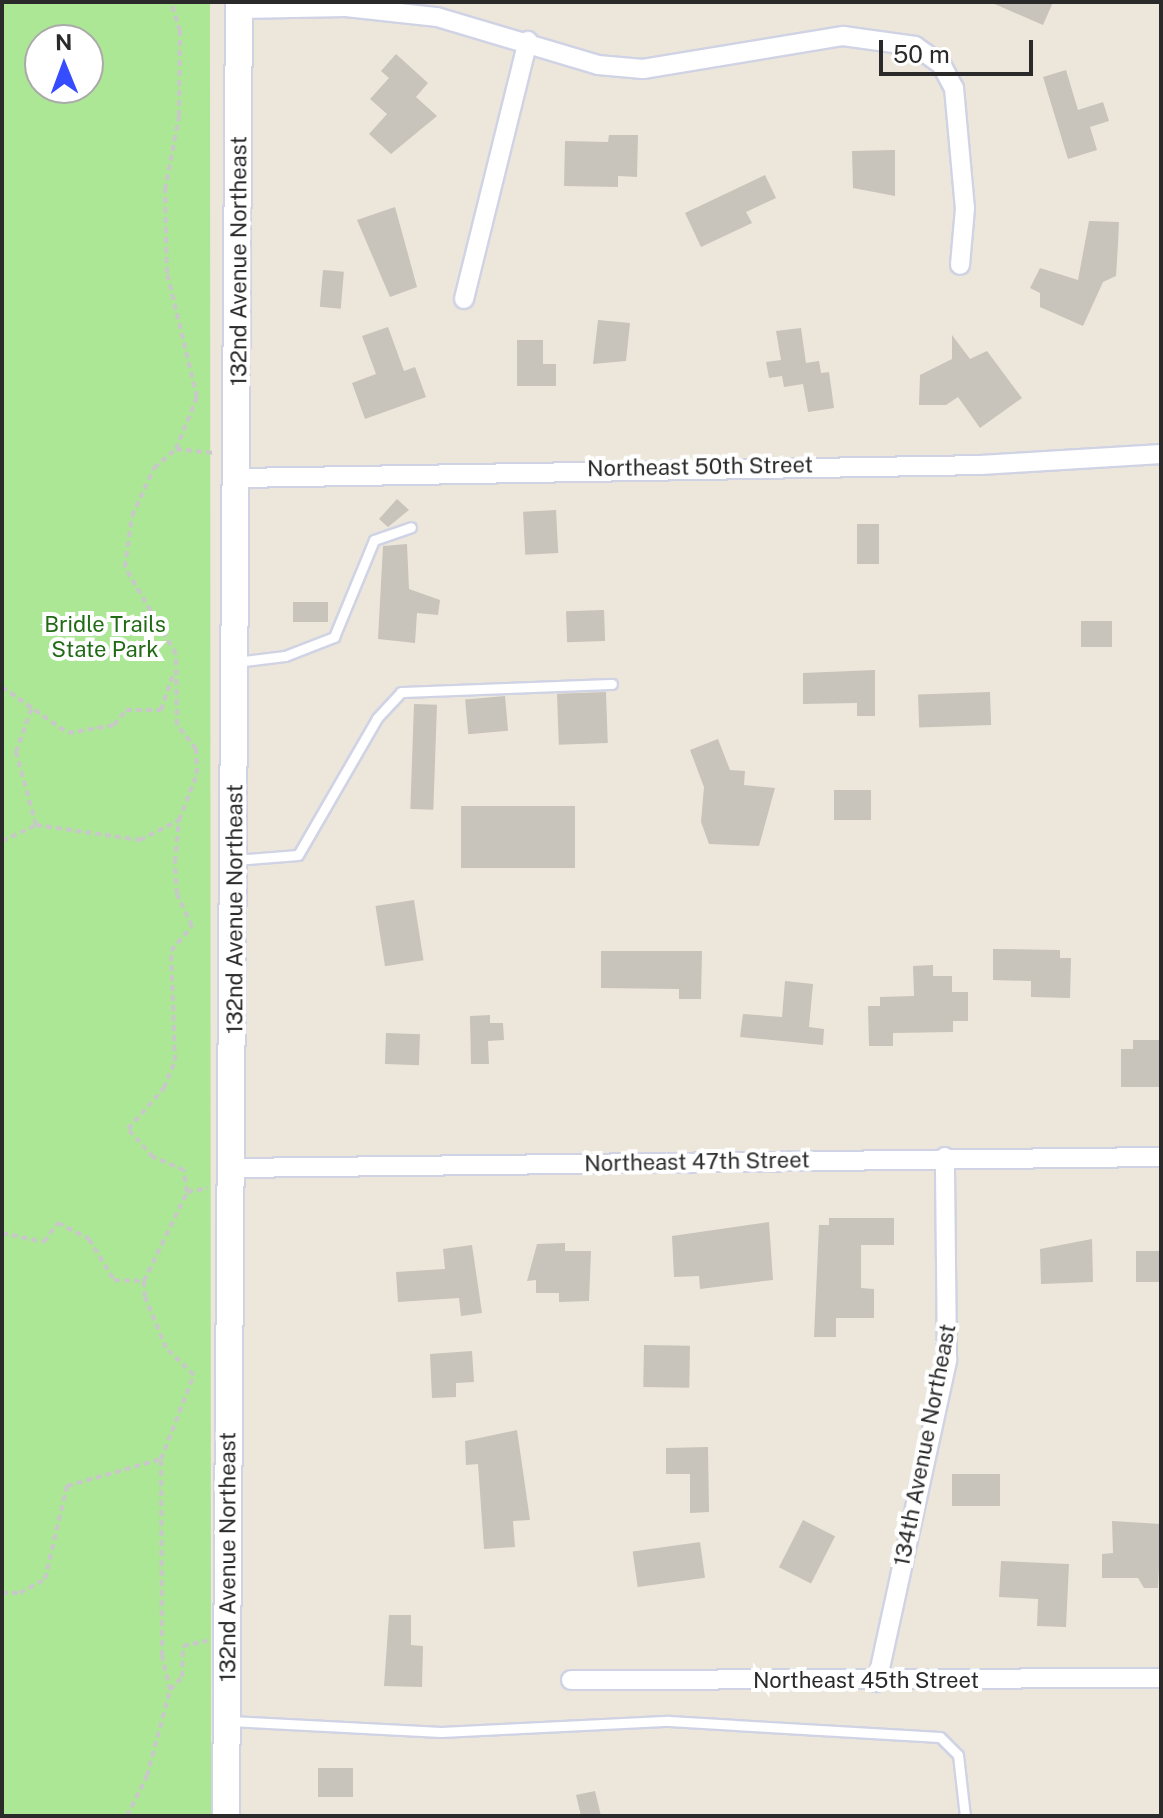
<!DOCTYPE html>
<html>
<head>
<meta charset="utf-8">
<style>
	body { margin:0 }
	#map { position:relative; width:1163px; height:1818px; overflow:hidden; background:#ede7db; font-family:"Public Sans",sans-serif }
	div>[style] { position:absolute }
	.green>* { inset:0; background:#abe794 }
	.building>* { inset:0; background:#c8c3bb; transform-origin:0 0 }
	.path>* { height:4px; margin-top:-2px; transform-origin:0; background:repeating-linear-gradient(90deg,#c8c8c8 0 6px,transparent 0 10px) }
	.roads { filter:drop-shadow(2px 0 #d0d3e4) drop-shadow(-2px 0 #d0d3e4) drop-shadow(0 2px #d0d3e4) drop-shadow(0 -2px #d0d3e4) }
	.lane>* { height:9px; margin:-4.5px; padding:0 4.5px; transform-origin:4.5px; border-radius:4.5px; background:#fff }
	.street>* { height:18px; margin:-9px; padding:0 9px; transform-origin:9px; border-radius:9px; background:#fff }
	.secondary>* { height:26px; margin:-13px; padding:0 13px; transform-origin:13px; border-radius:13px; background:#fff }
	span { translate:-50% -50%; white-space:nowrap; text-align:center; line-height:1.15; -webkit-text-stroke:8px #fff; paint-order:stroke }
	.street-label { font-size:22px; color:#2a2a2a }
	.park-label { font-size:22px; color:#226b16 }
	.frame { position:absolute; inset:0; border:4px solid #2a2a2a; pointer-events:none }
	.north { position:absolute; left:24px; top:24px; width:80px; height:80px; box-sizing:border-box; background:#fff; border:2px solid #aaa; border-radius:50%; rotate:359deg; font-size:22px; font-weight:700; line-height:32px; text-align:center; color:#2a2a2a }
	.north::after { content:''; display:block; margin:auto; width:28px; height:36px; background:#364dff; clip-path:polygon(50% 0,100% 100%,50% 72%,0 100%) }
	.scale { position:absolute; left:879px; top:40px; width:154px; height:36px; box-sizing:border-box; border:4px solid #2a2a2a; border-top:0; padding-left:10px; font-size:24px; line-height:28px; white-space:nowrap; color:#2a2a2a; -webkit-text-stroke:6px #fff; paint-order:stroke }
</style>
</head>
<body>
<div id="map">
	<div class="green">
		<i style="clip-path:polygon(evenodd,2px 2px,210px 2px,211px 1816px,2px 1816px,2px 2px,40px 40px,88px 40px,88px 88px,40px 88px,40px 40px)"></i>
	</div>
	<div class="building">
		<i style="clip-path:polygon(990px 2px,1053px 2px,1043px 25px)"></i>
		<i style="clip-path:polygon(396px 54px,428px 83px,416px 97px,437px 116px,391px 154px,369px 134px,387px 114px,370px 99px,389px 78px,381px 71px)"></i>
		<i style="clip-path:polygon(1066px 70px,1078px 110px,1103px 102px,1109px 121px,1090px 127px,1097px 150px,1068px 159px,1043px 77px)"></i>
		<i style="clip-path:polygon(609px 135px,638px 135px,637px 177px,618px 176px,618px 187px,564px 186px,565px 141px,608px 142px)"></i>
		<i style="clip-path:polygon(895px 150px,895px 196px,853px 188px,852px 151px)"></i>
		<i style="clip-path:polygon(765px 175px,776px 198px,746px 212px,752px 223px,701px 247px,685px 213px)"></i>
		<i style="clip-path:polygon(395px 207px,417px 287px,390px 297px,357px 220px)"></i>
		<i style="clip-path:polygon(1089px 221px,1119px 222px,1118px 244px,1116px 276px,1103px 282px,1083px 326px,1040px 307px,1040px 293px,1030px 288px,1040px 268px,1078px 280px)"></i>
		<i style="left:323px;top:270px;width:21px;height:37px;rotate:5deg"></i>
		<i style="clip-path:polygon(598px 320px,630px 323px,626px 361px,593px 364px)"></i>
		<i style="clip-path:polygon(388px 327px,404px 371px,415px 367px,426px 397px,365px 419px,352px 383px,376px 374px,362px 336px)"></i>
		<i style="clip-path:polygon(801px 328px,806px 363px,819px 361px,821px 373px,829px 372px,834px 408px,808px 412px,803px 384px,784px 387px,782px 376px,769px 378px,766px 362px,781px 360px,776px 331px)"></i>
		<i style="clip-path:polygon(952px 335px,970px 359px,987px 351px,1022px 398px,980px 428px,958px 397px,946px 405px,919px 405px,920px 375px,952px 359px)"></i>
		<i style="clip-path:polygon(517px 340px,543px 340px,543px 364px,556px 364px,556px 386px,517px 386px)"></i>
		<i style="clip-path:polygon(397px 499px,409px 510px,388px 527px,379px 519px)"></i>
		<i style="left:556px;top:510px;width:43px;height:33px;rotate:87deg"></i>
		<i style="left:857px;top:524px;width:22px;height:40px"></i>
		<i style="clip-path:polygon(407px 544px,409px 589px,440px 600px,438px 615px,417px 613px,415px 643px,378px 639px,383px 546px)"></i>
		<i style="left:293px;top:602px;width:35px;height:20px"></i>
		<i style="left:604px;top:610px;width:31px;height:38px;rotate:88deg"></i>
		<i style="left:1081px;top:621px;width:31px;height:26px"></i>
		<i style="clip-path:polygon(875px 670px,875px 716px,857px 716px,857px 703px,803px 704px,803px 673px)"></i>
		<i style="left:606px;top:692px;width:51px;height:49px;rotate:88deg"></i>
		<i style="left:990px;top:692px;width:33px;height:72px;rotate:88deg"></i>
		<i style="left:505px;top:696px;width:35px;height:40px;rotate:85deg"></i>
		<i style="left:414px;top:704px;width:23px;height:105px;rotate:2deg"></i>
		<i style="clip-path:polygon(718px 739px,730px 770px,745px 771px,744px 785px,775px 788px,759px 846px,709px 844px,701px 822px,704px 787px,690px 750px)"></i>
		<i style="left:834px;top:790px;width:37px;height:30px"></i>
		<i style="left:575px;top:806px;width:62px;height:114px;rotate:90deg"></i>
		<i style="left:414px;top:900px;width:61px;height:39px;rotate:81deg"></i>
		<i style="clip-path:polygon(993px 949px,1060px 950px,1060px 958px,1071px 958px,1070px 998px,1031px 997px,1031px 981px,993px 980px)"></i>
		<i style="clip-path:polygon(601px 951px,702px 951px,701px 999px,679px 999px,679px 989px,601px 988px)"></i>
		<i style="clip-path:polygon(933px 965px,933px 976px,952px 976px,952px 992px,968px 992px,968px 1021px,953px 1021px,953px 1032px,893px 1033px,893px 1046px,869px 1046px,868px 1006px,880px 1006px,880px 997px,914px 996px,913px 966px)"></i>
		<i style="clip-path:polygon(785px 981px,813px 984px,809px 1027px,824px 1029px,823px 1045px,740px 1037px,743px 1014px,782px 1017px)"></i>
		<i style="clip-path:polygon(490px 1015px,490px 1023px,503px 1023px,504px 1040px,488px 1041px,489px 1064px,471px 1064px,470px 1016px)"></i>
		<i style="left:386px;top:1033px;width:34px;height:31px;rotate:2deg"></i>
		<i style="clip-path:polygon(1133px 1040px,1161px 1040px,1161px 1087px,1121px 1087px,1121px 1049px,1133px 1049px)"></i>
		<i style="clip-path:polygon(829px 1218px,894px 1218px,894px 1245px,861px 1245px,861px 1288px,874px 1289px,874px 1318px,836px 1318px,836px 1337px,814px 1337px,819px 1225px,829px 1225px)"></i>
		<i style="clip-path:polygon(769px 1222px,773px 1280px,700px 1289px,699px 1276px,674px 1277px,672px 1236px)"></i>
		<i style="clip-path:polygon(1092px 1239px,1093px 1282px,1041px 1284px,1040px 1249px)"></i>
		<i style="clip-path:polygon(565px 1243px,565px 1251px,591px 1251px,589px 1301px,559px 1302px,559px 1293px,536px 1293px,536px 1280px,527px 1281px,537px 1244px)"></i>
		<i style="clip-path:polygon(472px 1245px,482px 1313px,461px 1316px,459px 1298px,398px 1302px,396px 1272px,445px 1269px,443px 1249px)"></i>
		<i style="left:1136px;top:1251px;width:25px;height:31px"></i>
		<i style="left:644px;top:1345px;width:46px;height:42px;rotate:1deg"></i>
		<i style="clip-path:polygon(472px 1351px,474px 1382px,456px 1383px,456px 1397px,432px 1398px,430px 1354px)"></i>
		<i style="clip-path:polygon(517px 1430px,530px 1520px,513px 1521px,515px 1547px,484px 1549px,478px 1464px,466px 1465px,465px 1441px)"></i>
		<i style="clip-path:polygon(708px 1447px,709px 1512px,690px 1513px,690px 1474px,666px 1474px,666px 1448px)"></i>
		<i style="left:952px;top:1474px;width:48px;height:32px"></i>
		<i style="left:803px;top:1520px;width:36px;height:53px;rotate:27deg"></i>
		<i style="clip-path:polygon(1112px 1521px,1161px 1524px,1158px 1588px,1144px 1588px,1138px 1578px,1102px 1578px,1102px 1554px,1113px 1553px)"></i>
		<i style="left:700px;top:1542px;width:36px;height:68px;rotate:82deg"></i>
		<i style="clip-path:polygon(1001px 1561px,1069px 1564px,1066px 1627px,1037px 1626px,1038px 1599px,999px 1597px)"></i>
		<i style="clip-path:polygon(389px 1615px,411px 1615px,411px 1645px,423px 1646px,422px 1687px,384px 1686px)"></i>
		<i style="left:318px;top:1768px;width:35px;height:29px"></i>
		<i style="clip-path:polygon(595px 1791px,601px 1816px,581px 1816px,576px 1795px)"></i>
	</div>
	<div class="path">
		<i style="left:31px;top:2px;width:99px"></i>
		<i style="left:176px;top:449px;width:37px;rotate:6deg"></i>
		<i style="left:2px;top:687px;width:80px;rotate:34.9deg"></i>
		<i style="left:68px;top:733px;width:47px;rotate:-9.9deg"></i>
		<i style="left:114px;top:725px;width:19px;rotate:-51deg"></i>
		<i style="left:126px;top:710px;width:35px"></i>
		<i style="left:161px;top:710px;width:40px;rotate:-71.1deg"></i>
		<i style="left:36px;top:825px;width:105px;rotate:8.2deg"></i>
		<i style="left:140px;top:840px;width:44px;rotate:-27.1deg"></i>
		<i style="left:2px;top:841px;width:38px;rotate:-25deg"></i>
		<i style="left:36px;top:825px;width:76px;rotate:-105.3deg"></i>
		<i style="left:16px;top:752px;width:48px;rotate:-70.4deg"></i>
		<i style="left:187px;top:1192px;width:21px;rotate:-11deg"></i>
		<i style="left:2px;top:1233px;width:43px;rotate:12.1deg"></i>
		<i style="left:44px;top:1242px;width:24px;rotate:-54deg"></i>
		<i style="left:58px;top:1223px;width:35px;rotate:27deg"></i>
		<i style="left:89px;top:1239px;width:48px;rotate:58.6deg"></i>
		<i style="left:114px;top:1280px;width:30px;rotate:2deg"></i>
		<i style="left:2px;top:1593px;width:18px"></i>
		<i style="left:20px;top:1593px;width:29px;rotate:-29deg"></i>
		<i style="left:45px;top:1579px;width:96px;rotate:-76.7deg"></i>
		<i style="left:67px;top:1486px;width:98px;rotate:-16deg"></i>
		<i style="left:170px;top:1690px;width:18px;rotate:-47deg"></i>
		<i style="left:182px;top:1677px;width:31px;rotate:-88deg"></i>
		<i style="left:183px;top:1646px;width:25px;rotate:-12deg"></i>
		<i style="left:127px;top:1816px;width:45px;rotate:-63.4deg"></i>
		<i style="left:147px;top:1776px;width:89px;rotate:-75deg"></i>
		<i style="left:170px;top:1690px;width:35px;rotate:-103deg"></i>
		<i style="left:162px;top:1656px;width:197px;rotate:-90.3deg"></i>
		<i style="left:161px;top:1459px;width:90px;rotate:-68.6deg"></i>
		<i style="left:194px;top:1375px;width:39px;rotate:-136deg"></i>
		<i style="left:166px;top:1348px;width:55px;rotate:-112.4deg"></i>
		<i style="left:145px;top:1297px;width:16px;rotate:-94deg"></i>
		<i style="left:144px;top:1281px;width:99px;rotate:-64.2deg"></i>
		<i style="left:187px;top:1192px;width:22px;rotate:-98deg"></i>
		<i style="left:184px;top:1170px;width:34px;rotate:-157deg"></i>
		<i style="left:153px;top:1157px;width:38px;rotate:-132deg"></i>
		<i style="left:128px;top:1129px;width:55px;rotate:-48.7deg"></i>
		<i style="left:164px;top:1088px;width:29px;rotate:-68deg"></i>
		<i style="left:175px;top:1061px;width:110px;rotate:-92.1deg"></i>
		<i style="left:171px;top:951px;width:33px;rotate:-50deg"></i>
		<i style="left:192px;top:926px;width:35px;rotate:-115deg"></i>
		<i style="left:177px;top:894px;width:32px;rotate:-94deg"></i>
		<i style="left:175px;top:862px;width:42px;rotate:-84.6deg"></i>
		<i style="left:179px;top:820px;width:49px;rotate:-68.6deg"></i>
		<i style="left:197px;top:774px;width:25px;rotate:-92deg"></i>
		<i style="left:196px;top:749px;width:31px;rotate:-128deg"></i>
		<i style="left:177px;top:725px;width:71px;rotate:-90.8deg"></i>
		<i style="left:176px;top:654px;width:101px;rotate:-120.4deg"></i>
		<i style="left:125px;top:567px;width:51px;rotate:-82.2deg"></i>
		<i style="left:132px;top:516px;width:53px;rotate:-65.4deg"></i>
		<i style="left:154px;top:468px;width:29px;rotate:-41deg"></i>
		<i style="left:176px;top:449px;width:56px;rotate:-68deg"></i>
		<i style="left:197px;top:397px;width:128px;rotate:-103.6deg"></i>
		<i style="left:167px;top:273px;width:83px;rotate:-91.4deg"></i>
		<i style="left:165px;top:190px;width:75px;rotate:-79.3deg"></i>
		<i style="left:179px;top:116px;width:85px;rotate:-89.3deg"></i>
		<i style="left:180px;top:31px;width:30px;rotate:-107deg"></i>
	</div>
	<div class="roads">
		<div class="lane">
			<i style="left:236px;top:662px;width:49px;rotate:-7deg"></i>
			<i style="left:285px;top:656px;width:53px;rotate:-21.2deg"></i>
			<i style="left:334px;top:637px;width:105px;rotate:-67.6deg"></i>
			<i style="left:374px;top:540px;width:39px;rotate:-19deg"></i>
			<i style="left:235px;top:860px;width:63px;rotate:-4.5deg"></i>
			<i style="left:298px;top:855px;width:158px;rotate:-60deg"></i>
			<i style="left:377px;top:718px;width:35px;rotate:-47deg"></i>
			<i style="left:401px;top:692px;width:211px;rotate:-2.2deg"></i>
			<i style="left:230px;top:1721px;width:211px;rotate:3deg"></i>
			<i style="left:441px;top:1732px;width:228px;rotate:-2.8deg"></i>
			<i style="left:669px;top:1721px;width:271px;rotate:3.4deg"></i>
			<i style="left:940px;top:1737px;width:25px;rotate:45deg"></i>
			<i style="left:958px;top:1755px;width:61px;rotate:83.5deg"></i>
		</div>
		<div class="street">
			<i style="left:239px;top:9px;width:107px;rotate:-1.1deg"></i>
			<i style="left:346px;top:7px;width:92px;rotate:6.3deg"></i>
			<i style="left:437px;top:17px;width:168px;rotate:16.6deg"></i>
			<i style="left:598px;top:65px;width:45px;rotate:5.1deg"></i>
			<i style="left:643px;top:69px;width:203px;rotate:-9.4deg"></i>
			<i style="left:843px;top:36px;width:73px;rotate:7.9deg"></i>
			<i style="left:915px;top:46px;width:32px;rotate:35deg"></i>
			<i style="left:941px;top:64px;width:27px;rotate:62deg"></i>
			<i style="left:954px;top:88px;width:121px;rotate:84.8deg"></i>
			<i style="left:965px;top:208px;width:57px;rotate:95deg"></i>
			<i style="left:464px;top:299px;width:266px;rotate:-76.1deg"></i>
			<i style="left:239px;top:478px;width:742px;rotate:-1deg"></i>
			<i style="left:981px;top:465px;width:180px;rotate:-3.5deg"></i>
			<i style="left:233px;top:1168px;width:928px;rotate:-0.68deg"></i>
			<i style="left:571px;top:1680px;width:590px;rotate:-0.19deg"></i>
			<i style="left:877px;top:1682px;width:330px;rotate:-77.7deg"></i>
			<i style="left:947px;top:1360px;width:203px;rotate:-90.6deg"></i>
		</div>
		<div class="secondary">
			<i style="left:226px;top:1816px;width:1814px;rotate:-89.59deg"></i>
		</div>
	</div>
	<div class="street-label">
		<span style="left:239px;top:261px;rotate:-90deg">132nd Avenue Northeast</span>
		<span style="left:700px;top:467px;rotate:-1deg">Northeast 50th Street</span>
		<span style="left:235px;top:909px;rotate:-90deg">132nd Avenue Northeast</span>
		<span style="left:697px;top:1162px;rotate:-1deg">Northeast 47th Street</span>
		<span style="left:925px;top:1445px;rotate:-79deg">134th Avenue Northeast</span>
		<span style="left:228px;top:1557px;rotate:-90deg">132nd Avenue Northeast</span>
		<span style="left:866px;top:1681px">Northeast 45th Street</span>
	</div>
	<div class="park-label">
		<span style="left:105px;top:637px">Bridle Trails<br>State Park</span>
	</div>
	<div class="frame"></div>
	<div class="north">N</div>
	<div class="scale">50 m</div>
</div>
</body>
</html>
